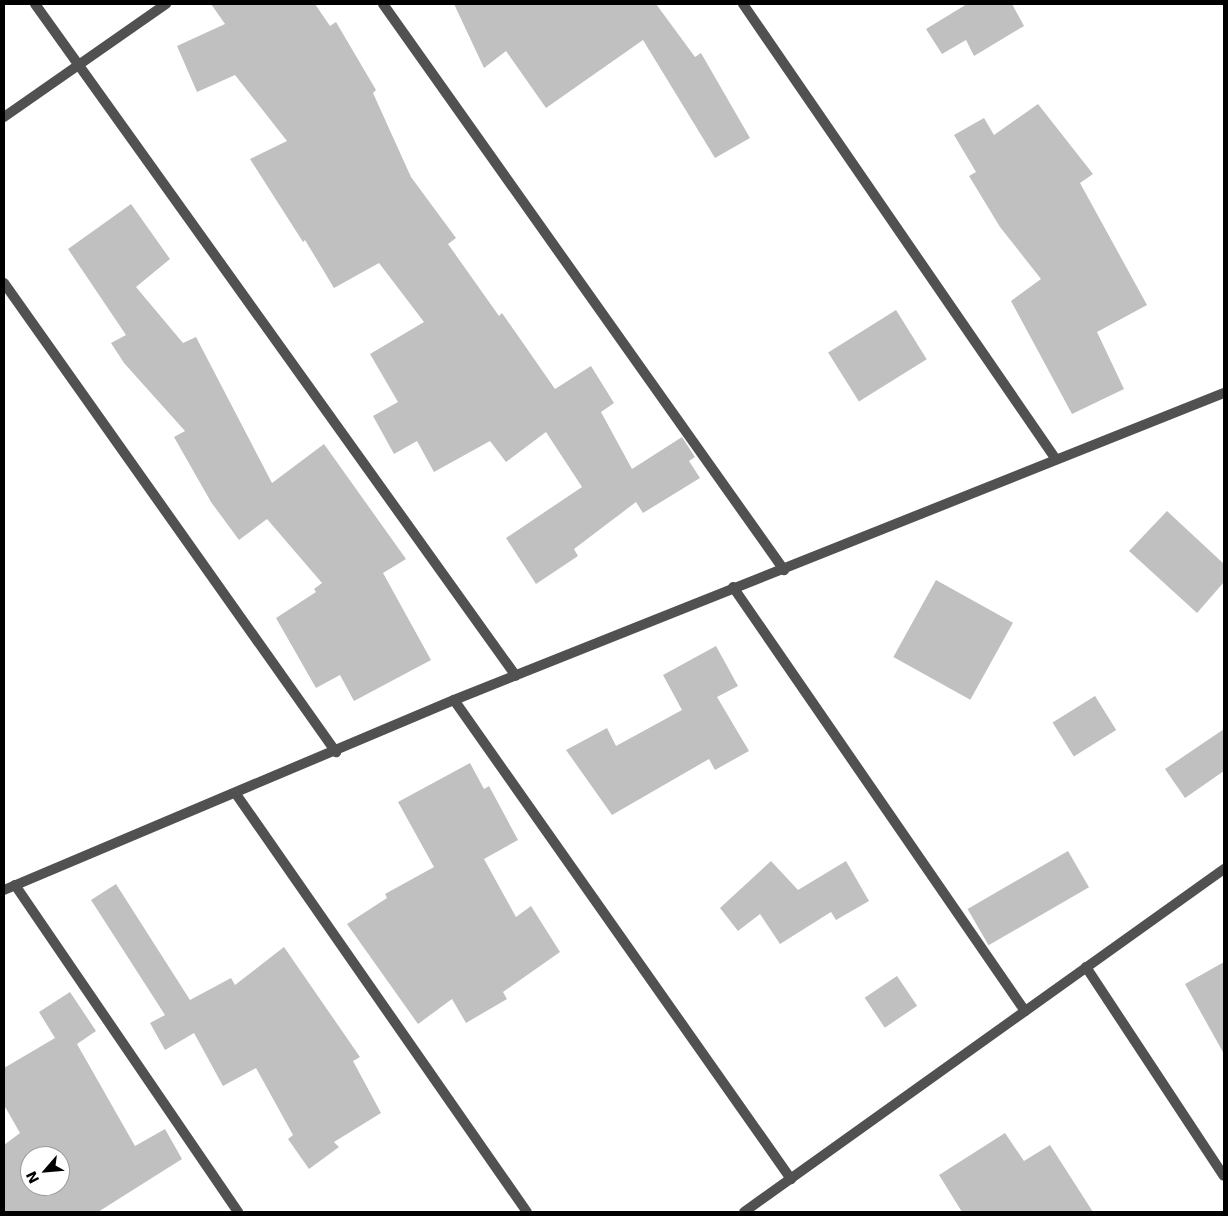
<!DOCTYPE html>
<html>
<head>
<meta charset="utf-8">
<style>
	body { margin:0 }
	#map { position:relative; width:1228px; height:1216px; overflow:hidden; background:#fff; font-family:"DejaVu Sans",sans-serif }
	div>[style] { position:absolute }
	.building>* { inset:0; background:#c0c0c0; transform-origin:0 0 }
	.minor>* { height:10px; margin:-5px; padding:0 5px; transform-origin:5px; border-radius:5px; background:#515151 }
	.tertiary>* { height:10px; margin:-5px; padding:0 5px; transform-origin:5px; border-radius:5px; background:#515151 }
	span { translate:-50% -50%; white-space:nowrap; text-align:center; line-height:1.15; -webkit-text-stroke:4px #fff; paint-order:stroke }
	.frame { position:absolute; inset:0; border:5px solid #000; pointer-events:none }
	.north { position:absolute; left:20px; top:1146px; width:50px; height:50px; box-sizing:border-box; background:#fff; border:1px solid #999; border-radius:50%; rotate:243deg; font-size:14px; font-weight:700; line-height:20px; text-align:center; color:#000 }
	.north::after { content:''; display:block; margin:auto; width:18px; height:22px; background:#000; clip-path:polygon(50% 0,100% 100%,50% 72%,0 100%) }
</style>
</head>
<body>
<div id="map">
	<div class="building">
		<i style="clip-path:polygon(211px 4px,315px 4px,330px 26px,336px 22px,376px 90px,373px 93px,411px 177px,456px 238px,448px 244px,499px 316px,502px 313px,555px 389px,591px 366px,614px 403px,601px 412px,632px 469px,682px 437px,695px 457px,689px 461px,700px 478px,643px 513px,636px 502px,574px 549px,578px 556px,536px 584px,506px 538px,582px 487px,546px 432px,506px 462px,490px 441px,434px 472px,417px 441px,394px 454px,373px 416px,398px 402px,370px 354px,424px 322px,379px 263px,334px 288px,305px 240px,303px 242px,250px 159px,287px 141px,235px 75px,197px 92px,177px 46px,225px 24px)"></i>
		<i style="clip-path:polygon(454px 4px,656px 4px,695px 57px,701px 53px,750px 138px,715px 158px,643px 40px,546px 108px,506px 51px,484px 68px)"></i>
		<i style="clip-path:polygon(967px 4px,1012px 4px,1024px 26px,974px 56px,966px 40px,942px 54px,926px 29px)"></i>
		<i style="clip-path:polygon(1038px 104px,1093px 174px,1080px 183px,1147px 305px,1097px 332px,1124px 389px,1072px 414px,1011px 301px,1041px 279px,1000px 227px,969px 176px,976px 172px,954px 135px,984px 118px,994px 135px)"></i>
		<i style="clip-path:polygon(131px 204px,170px 259px,136px 287px,183px 343px,196px 337px,272px 483px,324px 444px,406px 559px,383px 573px,431px 660px,354px 701px,340px 675px,316px 688px,276px 618px,316px 592px,314px 589px,322px 583px,267px 519px,239px 540px,211px 502px,174px 437px,185px 431px,124px 363px,111px 343px,126px 335px,68px 249px)"></i>
		<i style="left:896px;top:310px;width:58px;height:80px;rotate:58deg"></i>
		<i style="clip-path:polygon(1167px 511px,1224px 564px,1224px 582px,1197px 613px,1129px 551px)"></i>
		<i style="left:936px;top:580px;width:88px;height:88px;rotate:29deg"></i>
		<i style="clip-path:polygon(716px 646px,738px 686px,717px 697px,749px 751px,715px 770px,709px 759px,612px 815px,566px 750px,607px 728px,616px 746px,682px 710px,663px 675px)"></i>
		<i style="left:1095px;top:696px;width:40px;height:50px;rotate:58deg"></i>
		<i style="clip-path:polygon(1224px 729px,1224px 771px,1185px 798px,1165px 769px)"></i>
		<i style="clip-path:polygon(470px 763px,484px 789px,489px 786px,518px 840px,484px 859px,516px 917px,531px 906px,560px 952px,503px 992px,507px 999px,466px 1023px,452px 999px,418px 1024px,347px 924px,387px 898px,385px 894px,434px 867px,398px 802px)"></i>
		<i style="left:1068px;top:851px;width:42px;height:116px;rotate:60deg"></i>
		<i style="clip-path:polygon(771px 861px,798px 890px,846px 861px,869px 901px,836px 920px,831px 912px,780px 944px,760px 914px,738px 931px,720px 908px)"></i>
		<i style="clip-path:polygon(116px 884px,190px 1000px,231px 978px,235px 985px,284px 947px,360px 1057px,353px 1061px,381px 1113px,334px 1142px,339px 1147px,309px 1169px,288px 1139px,293px 1135px,256px 1068px,223px 1086px,194px 1033px,165px 1050px,150px 1023px,165px 1015px,91px 900px)"></i>
		<i style="clip-path:polygon(1224px 962px,1224px 1054px,1185px 984px)"></i>
		<i style="left:897px;top:976px;width:36px;height:39px;rotate:56deg"></i>
		<i style="clip-path:polygon(evenodd,70px 992px,96px 1031px,77px 1044px,135px 1146px,165px 1129px,182px 1159px,98px 1212px,4px 1212px,4px 1145px,20px 1133px,4px 1105px,4px 1068px,55px 1038px,39px 1012px,70px 992px,30px 1156px,60px 1156px,60px 1186px,30px 1186px,30px 1156px)"></i>
		<i style="clip-path:polygon(1005px 1133px,1024px 1161px,1050px 1145px,1093px 1212px,962px 1212px,939px 1175px)"></i>
	</div>
	<div class="minor">
		<i style="left:35px;top:4px;width:826px;rotate:54.41deg"></i>
		<i style="left:383px;top:4px;width:694px;rotate:54.68deg"></i>
		<i style="left:743px;top:4px;width:551px;rotate:55.5deg"></i>
		<i style="left:4px;top:117px;width:198px;rotate:-34.9deg"></i>
		<i style="left:4px;top:283px;width:575px;rotate:54.71deg"></i>
		<i style="left:733px;top:587px;width:515px;rotate:55.45deg"></i>
		<i style="left:454px;top:700px;width:586px;rotate:54.87deg"></i>
		<i style="left:236px;top:794px;width:509px;rotate:55.16deg"></i>
		<i style="left:15px;top:885px;width:396px;rotate:55.7deg"></i>
		<i style="left:4px;top:890px;width:488px;rotate:-22.9deg"></i>
		<i style="left:454px;top:700px;width:829px;rotate:-21.74deg"></i>
		<i style="left:1086px;top:967px;width:250px;rotate:56.6deg"></i>
	</div>
	<div class="tertiary">
		<i style="left:744px;top:1212px;width:590px;rotate:-35.55deg"></i>
	</div>
	<div class="frame"></div>
	<div class="north">N</div>
</div>
</body>
</html>
